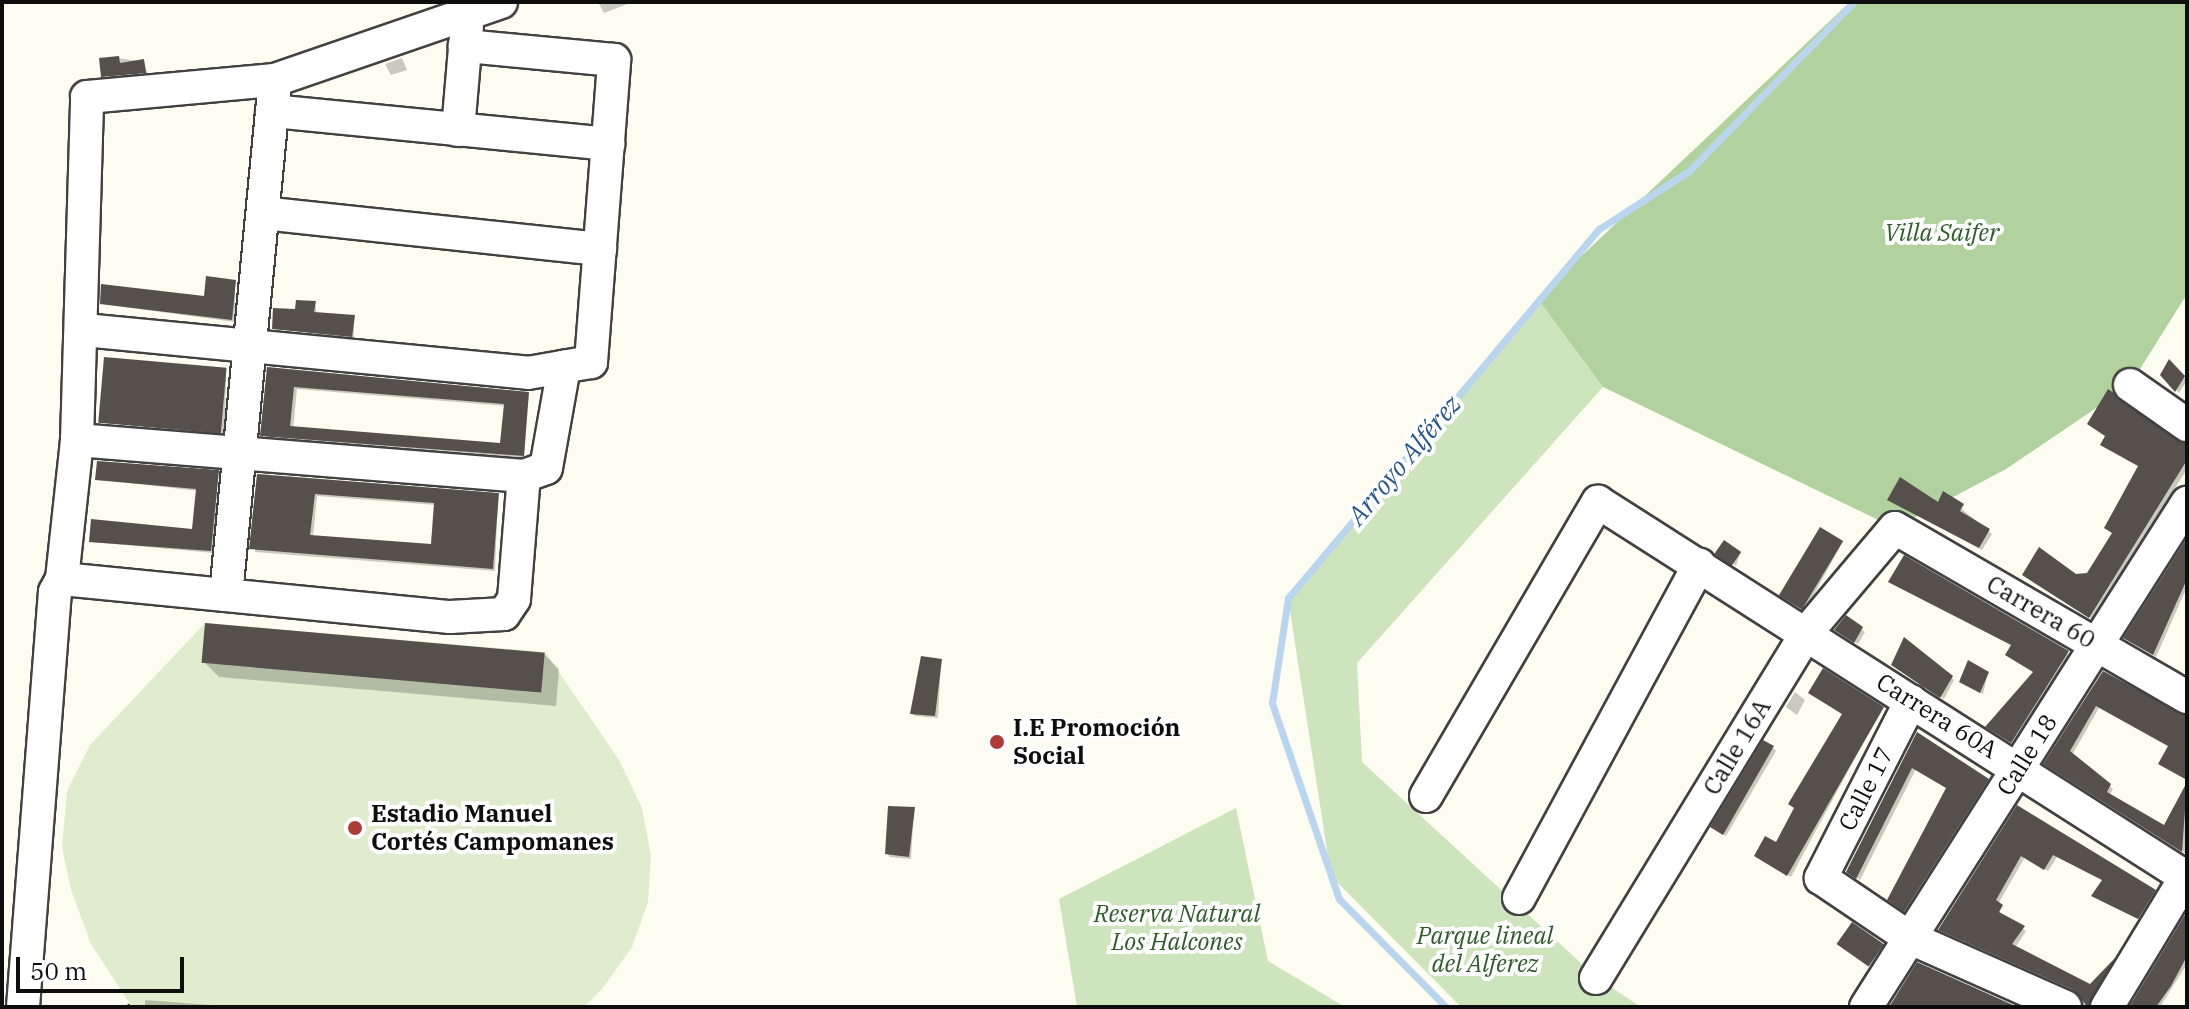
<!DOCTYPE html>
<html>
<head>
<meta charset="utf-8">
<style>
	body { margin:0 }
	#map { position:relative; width:2189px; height:1009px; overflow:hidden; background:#fdfcf0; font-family:"IBM Plex Serif",serif }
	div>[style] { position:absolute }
	.green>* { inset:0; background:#cee4bd }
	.forest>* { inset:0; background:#b1d29f }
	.pitch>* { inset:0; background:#dfecce }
	.shadow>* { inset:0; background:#0003 }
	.stream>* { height:7px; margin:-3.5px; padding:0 3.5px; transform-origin:3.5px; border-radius:3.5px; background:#bad6ef }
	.building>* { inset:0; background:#55504b; transform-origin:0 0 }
	.path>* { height:4px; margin-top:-2px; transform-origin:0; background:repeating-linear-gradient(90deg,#303030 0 8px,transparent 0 12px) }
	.roads { filter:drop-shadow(2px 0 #414141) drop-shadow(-2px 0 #414141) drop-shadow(0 2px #414141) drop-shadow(0 -2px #414141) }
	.minor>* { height:32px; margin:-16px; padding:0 16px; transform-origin:16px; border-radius:16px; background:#fff }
	.dots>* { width:22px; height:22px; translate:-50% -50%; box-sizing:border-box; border:4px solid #fff; border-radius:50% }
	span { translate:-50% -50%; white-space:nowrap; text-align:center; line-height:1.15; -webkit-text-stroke:8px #fff; paint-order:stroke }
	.park-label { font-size:24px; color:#2c5d26; font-style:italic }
	.street-label { font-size:24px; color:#0e0e0e }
	.poi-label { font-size:24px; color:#0e0e0e; font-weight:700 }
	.left { translate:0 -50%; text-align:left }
	.water-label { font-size:26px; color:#265890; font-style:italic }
	.frame { position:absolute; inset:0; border:4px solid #0e0e0e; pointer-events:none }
	.scale { position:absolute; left:16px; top:957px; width:168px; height:36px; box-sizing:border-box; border:4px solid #0e0e0e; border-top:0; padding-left:10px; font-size:24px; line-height:28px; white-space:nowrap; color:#0e0e0e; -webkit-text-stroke:6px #fff; paint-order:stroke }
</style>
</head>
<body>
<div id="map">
	<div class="green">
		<i style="clip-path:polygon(1537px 298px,1603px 387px,1357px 663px,1362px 762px,1596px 977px,1641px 1007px,1461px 1007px,1331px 876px,1288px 598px)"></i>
		<i style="clip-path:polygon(1236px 808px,1268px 961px,1345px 1007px,1077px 1007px,1059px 899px)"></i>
	</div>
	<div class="forest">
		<i style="clip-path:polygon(1850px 2px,2187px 2px,2187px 294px,2130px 385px,2006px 469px,1895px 528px,1603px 387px,1537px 298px)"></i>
	</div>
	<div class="pitch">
		<i style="clip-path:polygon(205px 623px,545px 652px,619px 760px,642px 808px,651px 856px,648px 902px,632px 947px,603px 988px,584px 1007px,132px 1007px,91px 944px,71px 890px,62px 847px,67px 791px,90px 745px)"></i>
	</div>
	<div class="shadow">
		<i style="clip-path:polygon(598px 2px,633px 2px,604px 13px)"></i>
		<i style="clip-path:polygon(118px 58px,144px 62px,148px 75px,106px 79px)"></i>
		<i style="clip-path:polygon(402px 58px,407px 70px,391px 75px,385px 64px)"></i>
		<i style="clip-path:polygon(235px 281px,235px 322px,102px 304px,206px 298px)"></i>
		<i style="clip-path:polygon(315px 303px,317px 314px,354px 317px,354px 339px,274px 328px)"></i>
		<i style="clip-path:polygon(2170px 362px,2187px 380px,2179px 393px,2162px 375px)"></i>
		<i style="clip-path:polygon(evenodd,269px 369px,528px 394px,524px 459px,265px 438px,269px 369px,297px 389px,506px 406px,502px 445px,293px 429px,297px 389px)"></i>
		<i style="clip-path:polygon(226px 370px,225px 435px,102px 422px)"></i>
		<i style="clip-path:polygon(2107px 436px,2187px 446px,2187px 469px,2093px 620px,2027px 577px,2088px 575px,2114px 533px,2140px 467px)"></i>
		<i style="clip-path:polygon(218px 472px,214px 553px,91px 542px,194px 531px,198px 491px,97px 479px)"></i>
		<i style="clip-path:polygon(evenodd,258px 476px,498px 495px,495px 571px,255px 552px,258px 476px,317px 496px,436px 505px,433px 546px,313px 537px,317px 496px)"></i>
		<i style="clip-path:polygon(1944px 494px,1992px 534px,1982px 550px,1893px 502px,1939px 505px)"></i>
		<i style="clip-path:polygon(2187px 536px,2187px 587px,2156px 657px,2126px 638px)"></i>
		<i style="clip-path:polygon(1842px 543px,1805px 611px,1785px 598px)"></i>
		<i style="clip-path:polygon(1740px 553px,1736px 566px,1720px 556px)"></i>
		<i style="clip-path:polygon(1846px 618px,1865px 632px,1858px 644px,1839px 633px)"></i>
		<i style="clip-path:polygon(2013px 646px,2071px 655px,2015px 745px,1991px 729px,2035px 672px)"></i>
		<i style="clip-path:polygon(544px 654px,559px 669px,556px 706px,219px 677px,204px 662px)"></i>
		<i style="clip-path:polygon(941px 661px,938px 718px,915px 716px,912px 713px)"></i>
		<i style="clip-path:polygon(1896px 667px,1951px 677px,1954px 680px,1944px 699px)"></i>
		<i style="clip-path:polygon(1988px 673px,1983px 694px,1964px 684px)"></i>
		<i style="clip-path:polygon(2104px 673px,2187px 724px,2187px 780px,2160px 764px,2170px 747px,2099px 708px,2072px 755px,2113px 789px,2109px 796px,2165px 828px,2187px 787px,2185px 853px,2049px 766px)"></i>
		<i style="clip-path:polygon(1795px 692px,1805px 700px,1797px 715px,1786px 707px)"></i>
		<i style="clip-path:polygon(1882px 708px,1791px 877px,1759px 858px,1776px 845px)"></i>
		<i style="clip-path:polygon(1917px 735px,1990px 783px,1908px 913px,1893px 903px,1948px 789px,1916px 769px,1860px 880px,1851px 874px)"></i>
		<i style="clip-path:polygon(1773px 748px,1776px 751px,1726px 836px,1716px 830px)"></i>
		<i style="clip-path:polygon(2018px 808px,2158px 895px,2142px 920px,2097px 898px,2104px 881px,2057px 857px,2048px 871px,2025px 857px,1998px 904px,2001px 916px,2026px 931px,2015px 948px,2090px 987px,2115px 960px,2092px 1007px,2082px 1007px,2076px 991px,1943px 932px)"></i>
		<i style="clip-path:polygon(914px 809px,911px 859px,890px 857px,887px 854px)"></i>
		<i style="clip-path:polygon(2187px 916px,2187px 964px,2160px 1007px,2131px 1007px)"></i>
		<i style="clip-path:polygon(1883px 945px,1873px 968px,1842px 947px)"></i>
		<i style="clip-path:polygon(145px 1000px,237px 1007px,145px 1007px)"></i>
	</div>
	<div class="stream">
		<i style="left:1446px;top:1007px;width:152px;rotate:-134.7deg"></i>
		<i style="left:1339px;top:899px;width:207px;rotate:-108.9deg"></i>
		<i style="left:1272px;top:703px;width:106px;rotate:-81.3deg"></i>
		<i style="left:1288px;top:598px;width:483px;rotate:-49.9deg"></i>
		<i style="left:1599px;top:229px;width:107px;rotate:-32.8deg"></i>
		<i style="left:1689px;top:171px;width:236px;rotate:-45.7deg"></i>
	</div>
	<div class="building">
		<i style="clip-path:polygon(119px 56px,120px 63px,144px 59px,146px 73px,101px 77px,99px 58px)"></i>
		<i style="clip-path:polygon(206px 276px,236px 280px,232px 320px,100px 304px,101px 284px,204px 296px)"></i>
		<i style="clip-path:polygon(296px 300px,316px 301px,314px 312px,355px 315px,352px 337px,272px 329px,273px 308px,295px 309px)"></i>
		<i style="left:104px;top:357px;width:123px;height:66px;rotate:5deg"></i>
		<i style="clip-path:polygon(2169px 359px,2185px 376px,2175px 392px,2160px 375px)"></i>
		<i style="clip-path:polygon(evenodd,267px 367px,529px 392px,524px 456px,260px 436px,267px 367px,294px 387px,504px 404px,500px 443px,290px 426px,294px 387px)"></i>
		<i style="clip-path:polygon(2108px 389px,2187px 444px,2187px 460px,2089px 618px,2022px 575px,2039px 547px,2076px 574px,2087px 573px,2112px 533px,2104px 528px,2138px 466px,2100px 445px,2105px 436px,2087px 424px)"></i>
		<i style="clip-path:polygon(97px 461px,219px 470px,211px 551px,89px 542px,91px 519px,192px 529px,196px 489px,95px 480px)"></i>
		<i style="clip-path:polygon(evenodd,257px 474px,499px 493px,493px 569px,249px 549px,257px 474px,315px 494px,434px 503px,431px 544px,310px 535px,315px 494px)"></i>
		<i style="clip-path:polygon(1900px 477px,1938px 502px,1943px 491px,1964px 504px,1960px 511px,1990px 529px,1979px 548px,1887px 500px)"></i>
		<i style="left:1820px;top:527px;width:27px;height:80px;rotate:31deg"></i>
		<i style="clip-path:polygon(2187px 538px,2187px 579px,2153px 655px,2123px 638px)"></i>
		<i style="left:1724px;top:540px;width:21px;height:17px;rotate:35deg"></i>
		<i style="clip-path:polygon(1904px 555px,2069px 651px,2011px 743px,1985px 727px,2033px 672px,2005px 655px,2011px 645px,1888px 582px)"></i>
		<i style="clip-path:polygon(1846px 615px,1863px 627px,1854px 643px,1834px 630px)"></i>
		<i style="left:205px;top:623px;width:341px;height:40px;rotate:5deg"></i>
		<i style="clip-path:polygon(1904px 637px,1953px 676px,1940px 698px,1891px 665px)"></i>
		<i style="clip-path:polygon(921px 656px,942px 659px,935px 716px,910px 714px)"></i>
		<i style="clip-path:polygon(1968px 660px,1989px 672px,1980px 693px,1959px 682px)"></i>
		<i style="clip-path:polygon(1823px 668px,1884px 707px,1787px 876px,1754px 856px,1765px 836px,1776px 842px,1794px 808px,1788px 804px,1842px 714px,1808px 693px)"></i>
		<i style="clip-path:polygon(2103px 671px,2187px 716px,2187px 780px,2158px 764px,2168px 746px,2096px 706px,2070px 751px,2111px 784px,2107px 792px,2164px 825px,2187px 782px,2182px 852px,2043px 764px)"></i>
		<i style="clip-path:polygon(1917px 732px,1989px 779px,1904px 912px,1887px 900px,1946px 788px,1912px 768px,1856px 879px,1846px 872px)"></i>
		<i style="clip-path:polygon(1763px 740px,1774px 746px,1723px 835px,1710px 827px)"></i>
		<i style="clip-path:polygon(2017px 805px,2156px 890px,2138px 919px,2091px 896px,2102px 880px,2053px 855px,2044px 870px,2021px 856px,1996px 900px,2003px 905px,1999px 912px,2025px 926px,2012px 944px,2090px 984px,2115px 958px,2088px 1007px,2073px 990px,1938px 930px)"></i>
		<i style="clip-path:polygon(888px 806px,915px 807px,909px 857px,885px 854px)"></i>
		<i style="clip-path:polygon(2186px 913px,2187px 956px,2171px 986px,2156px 1007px,2129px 1007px)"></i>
		<i style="left:1852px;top:922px;width:39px;height:27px;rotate:35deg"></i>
		<i style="clip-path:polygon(1917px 962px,2013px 1005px,2012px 1007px,1889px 1007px)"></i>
	</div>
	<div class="path">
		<i style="left:128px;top:1007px;width:3px;rotate:-45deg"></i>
	</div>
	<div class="roads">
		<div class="minor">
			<i style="left:272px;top:111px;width:338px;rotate:5.6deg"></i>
			<i style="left:458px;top:130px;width:105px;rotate:-85.1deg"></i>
			<i style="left:263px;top:213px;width:339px;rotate:6.1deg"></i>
			<i style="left:84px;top:330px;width:446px;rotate:5.5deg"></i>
			<i style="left:528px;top:373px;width:64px;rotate:-9.9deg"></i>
			<i style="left:591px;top:362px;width:303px;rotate:-85.6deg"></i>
			<i style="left:614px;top:60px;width:150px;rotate:-174.6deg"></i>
			<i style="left:2130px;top:385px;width:70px;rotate:35.1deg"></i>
			<i style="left:77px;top:440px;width:448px;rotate:4.6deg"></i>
			<i style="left:62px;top:579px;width:390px;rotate:5.6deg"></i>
			<i style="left:450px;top:617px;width:54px;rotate:-3.2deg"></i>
			<i style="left:504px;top:614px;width:18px;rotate:-56deg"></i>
			<i style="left:514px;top:599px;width:123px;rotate:-85.4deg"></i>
			<i style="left:524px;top:476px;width:23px;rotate:-20deg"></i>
			<i style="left:546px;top:468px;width:103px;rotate:-79.9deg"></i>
			<i style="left:226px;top:595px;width:517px;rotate:-84.56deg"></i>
			<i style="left:1911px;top:701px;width:199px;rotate:117deg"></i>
			<i style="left:1821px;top:878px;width:105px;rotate:34.1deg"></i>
			<i style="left:1908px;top:937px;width:172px;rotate:24deg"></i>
			<i style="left:1426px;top:796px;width:341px;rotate:-59.7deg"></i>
			<i style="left:1598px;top:502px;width:699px;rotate:32.55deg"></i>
			<i style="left:1519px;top:898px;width:379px;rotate:-61.6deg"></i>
			<i style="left:1596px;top:978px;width:405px;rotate:-58.6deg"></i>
			<i style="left:1807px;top:632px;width:136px;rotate:-49.8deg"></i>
			<i style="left:1895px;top:528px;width:337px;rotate:30.1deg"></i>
			<i style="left:23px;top:1007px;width:416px;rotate:-85.6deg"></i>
			<i style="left:55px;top:592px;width:15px;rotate:-62deg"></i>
			<i style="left:62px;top:579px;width:140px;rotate:-83.8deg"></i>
			<i style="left:77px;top:440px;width:343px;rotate:-88.3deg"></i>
			<i style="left:87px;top:97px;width:189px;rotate:-5.2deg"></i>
			<i style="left:275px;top:80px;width:239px;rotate:-19deg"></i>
			<i style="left:1866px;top:1007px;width:598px;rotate:-57.51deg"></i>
			<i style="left:2107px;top:1007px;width:154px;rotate:-58.8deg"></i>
		</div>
	</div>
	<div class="dots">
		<i style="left:997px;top:742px;background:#ad3c36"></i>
		<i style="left:355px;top:828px;background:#ad3c36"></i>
	</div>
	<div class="park-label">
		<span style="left:1942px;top:233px">Villa Saifer</span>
		<span style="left:1177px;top:928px">Reserva Natural<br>Los Halcones</span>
		<span style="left:1485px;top:950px">Parque lineal<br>del Alferez</span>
	</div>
	<div class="street-label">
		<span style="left:2041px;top:612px;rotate:30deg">Carrera 60</span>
		<span style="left:1937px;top:716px;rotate:32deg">Carrera 60A</span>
		<span style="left:1737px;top:747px;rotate:-59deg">Calle 16A</span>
		<span style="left:2027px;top:755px;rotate:-58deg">Calle 18</span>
		<span style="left:1866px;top:789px;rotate:-63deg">Calle 17</span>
	</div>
	<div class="poi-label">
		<span class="left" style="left:1013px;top:742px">I.E Promoción<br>Social</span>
		<span class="left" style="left:371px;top:828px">Estadio Manuel<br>Cortés Campomanes</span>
	</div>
	<div class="water-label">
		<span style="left:1404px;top:460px;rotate:-50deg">Arroyo Alférez</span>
	</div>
	<div class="frame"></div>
	<div class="scale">50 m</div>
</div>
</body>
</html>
